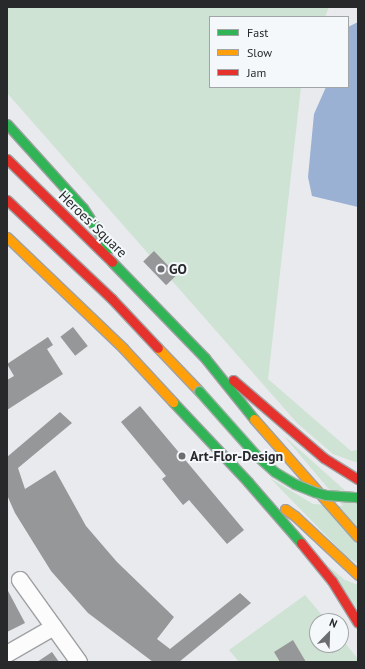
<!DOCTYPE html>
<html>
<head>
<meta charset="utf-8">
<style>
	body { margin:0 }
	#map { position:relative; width:365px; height:669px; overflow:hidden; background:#e8eaed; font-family:"PT Sans",sans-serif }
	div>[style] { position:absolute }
	.green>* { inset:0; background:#cee3d3 }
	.water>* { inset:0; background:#9ab1d3 }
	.building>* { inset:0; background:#969799; transform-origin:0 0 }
	.roads { filter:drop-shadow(1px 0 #a0a1a3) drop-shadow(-1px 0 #a0a1a3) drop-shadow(0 1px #a0a1a3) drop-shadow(0 -1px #a0a1a3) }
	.street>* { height:16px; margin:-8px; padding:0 8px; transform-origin:8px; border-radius:8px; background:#fcfcfc }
	.fast>* { height:9px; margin:-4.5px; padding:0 4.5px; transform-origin:4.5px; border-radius:4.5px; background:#30b455 }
	.slow>* { height:9px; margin:-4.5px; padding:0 4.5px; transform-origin:4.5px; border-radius:4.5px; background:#ff9f0a }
	.jam>* { height:9px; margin:-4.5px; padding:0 4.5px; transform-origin:4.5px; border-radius:4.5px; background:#e5322d }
	.bridges { filter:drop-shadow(1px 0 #9fafa4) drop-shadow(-1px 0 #9fafa4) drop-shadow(0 1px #9fafa4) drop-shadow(0 -1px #9fafa4) }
	.fast-bridge>* { height:9px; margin:-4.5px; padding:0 4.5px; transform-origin:4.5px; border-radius:4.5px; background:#30b455 }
	.dots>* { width:11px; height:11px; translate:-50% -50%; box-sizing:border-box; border:2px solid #f4f8fb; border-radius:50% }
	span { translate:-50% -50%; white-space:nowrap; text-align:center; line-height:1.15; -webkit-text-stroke:4px #f4f8fb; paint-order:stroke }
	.street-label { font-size:14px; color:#27292a }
	.poi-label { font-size:14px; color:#27292a; font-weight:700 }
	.left { translate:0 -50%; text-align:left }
	.frame { position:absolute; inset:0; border:8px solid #27292a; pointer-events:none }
	.legend { position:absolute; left:209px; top:16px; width:140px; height:72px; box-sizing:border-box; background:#f4f8fb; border:1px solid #a2a5a7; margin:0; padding:5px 7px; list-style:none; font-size:12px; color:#27292a }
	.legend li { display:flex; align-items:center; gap:8px; height:20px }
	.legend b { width:20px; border:1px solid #a2a5a7 }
	.north { position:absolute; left:309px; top:613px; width:40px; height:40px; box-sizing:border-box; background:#f4f8fb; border:1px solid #a2a5a7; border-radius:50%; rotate:23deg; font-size:11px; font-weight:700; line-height:16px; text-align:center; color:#27292a }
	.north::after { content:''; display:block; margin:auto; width:14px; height:18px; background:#6b6d6e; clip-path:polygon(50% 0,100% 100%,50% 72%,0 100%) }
</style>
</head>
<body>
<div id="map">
	<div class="green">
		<i style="clip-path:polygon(7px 7px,329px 7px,325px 17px,210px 17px,210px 87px,301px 87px,268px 379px,351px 451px,358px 450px,358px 463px,333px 454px,297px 423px,7px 93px)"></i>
		<i style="clip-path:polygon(284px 436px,358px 502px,358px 564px,346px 556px,270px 478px,313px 504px,343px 506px)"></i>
		<i style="clip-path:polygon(328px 566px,345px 580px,358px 585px,358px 610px)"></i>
		<i style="clip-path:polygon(305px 595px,327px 621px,317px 621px,317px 645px,341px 645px,341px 638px,358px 659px,358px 662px,239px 662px,229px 650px)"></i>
	</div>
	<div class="water">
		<i style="clip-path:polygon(358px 22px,358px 207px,312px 196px,308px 177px,314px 114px,326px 87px,348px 87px,348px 27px)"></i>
	</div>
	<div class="building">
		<i style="left:154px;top:251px;width:33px;height:15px;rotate:46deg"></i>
		<i style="left:73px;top:327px;width:24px;height:16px;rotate:52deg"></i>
		<i style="clip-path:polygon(48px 337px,53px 345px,47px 349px,63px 374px,7px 410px,7px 380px,14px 376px,7px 364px)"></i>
		<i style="clip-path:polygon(140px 406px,244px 530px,227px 544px,189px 500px,183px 505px,162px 479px,166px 476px,121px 422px)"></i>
		<i style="clip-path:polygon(60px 412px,72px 423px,18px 468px,25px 489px,55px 470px,86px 526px,117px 562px,174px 617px,157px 639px,170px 649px,240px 593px,251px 603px,179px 662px,153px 662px,88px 613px,51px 571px,15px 513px,7px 495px,7px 457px)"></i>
		<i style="clip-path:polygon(7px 589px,25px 623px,7px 632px)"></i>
		<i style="clip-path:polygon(293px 640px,306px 662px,280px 662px,274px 652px)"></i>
		<i style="clip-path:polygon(52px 652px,59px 662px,37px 662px)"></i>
	</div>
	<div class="roads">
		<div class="street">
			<i style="left:20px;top:580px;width:101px;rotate:54.3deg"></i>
			<i style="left:7px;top:654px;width:54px;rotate:-29.9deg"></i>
		</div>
		<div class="fast">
			<i style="left:7px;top:124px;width:113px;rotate:47.9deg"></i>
			<i style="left:83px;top:208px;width:48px;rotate:57deg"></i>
			<i style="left:112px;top:262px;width:134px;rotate:45.9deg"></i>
			<i style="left:205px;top:358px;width:78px;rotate:51.2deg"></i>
			<i style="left:173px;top:402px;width:110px;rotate:46.8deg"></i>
			<i style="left:248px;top:482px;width:81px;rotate:49deg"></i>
		</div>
		<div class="slow">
			<i style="left:7px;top:237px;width:161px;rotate:43.7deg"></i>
			<i style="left:123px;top:348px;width:74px;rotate:47.2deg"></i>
			<i style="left:158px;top:348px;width:59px;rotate:46.4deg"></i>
			<i style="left:254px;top:419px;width:157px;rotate:48.6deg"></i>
			<i style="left:285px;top:509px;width:12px;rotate:35deg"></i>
			<i style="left:295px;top:516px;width:86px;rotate:43.1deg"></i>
		</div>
		<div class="jam">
			<i style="left:7px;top:159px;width:147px;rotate:44.4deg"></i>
			<i style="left:7px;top:200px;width:144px;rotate:43.3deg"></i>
			<i style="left:112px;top:299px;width:67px;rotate:46.8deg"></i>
			<i style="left:233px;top:380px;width:120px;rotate:40.6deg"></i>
			<i style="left:324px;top:458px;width:40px;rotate:32deg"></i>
			<i style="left:301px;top:543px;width:49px;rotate:50.8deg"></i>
			<i style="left:332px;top:581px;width:49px;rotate:58.2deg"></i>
		</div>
	</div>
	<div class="bridges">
		<div class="fast-bridge">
			<i style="left:199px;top:391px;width:86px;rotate:48.3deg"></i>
			<i style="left:256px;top:455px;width:25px;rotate:42deg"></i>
			<i style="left:275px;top:472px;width:23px;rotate:31deg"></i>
			<i style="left:295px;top:484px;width:22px;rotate:22deg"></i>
			<i style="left:315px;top:492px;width:11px;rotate:15deg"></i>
			<i style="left:326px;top:495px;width:32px;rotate:4deg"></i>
		</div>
	</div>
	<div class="dots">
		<i style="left:161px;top:269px;background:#6b6d6e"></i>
		<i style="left:182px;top:456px;background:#6b6d6e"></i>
	</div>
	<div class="street-label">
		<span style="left:93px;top:224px;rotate:44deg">Heroes' Square</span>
	</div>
	<div class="poi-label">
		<span class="left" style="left:169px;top:269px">GO</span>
		<span class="left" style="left:190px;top:456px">Art-Flor-Design</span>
	</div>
	<div class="frame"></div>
	<ul class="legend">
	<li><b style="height:5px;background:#30b455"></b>Fast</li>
	<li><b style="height:5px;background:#ff9f0a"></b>Slow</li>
	<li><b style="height:5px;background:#e5322d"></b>Jam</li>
	</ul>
	<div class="north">N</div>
</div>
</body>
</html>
